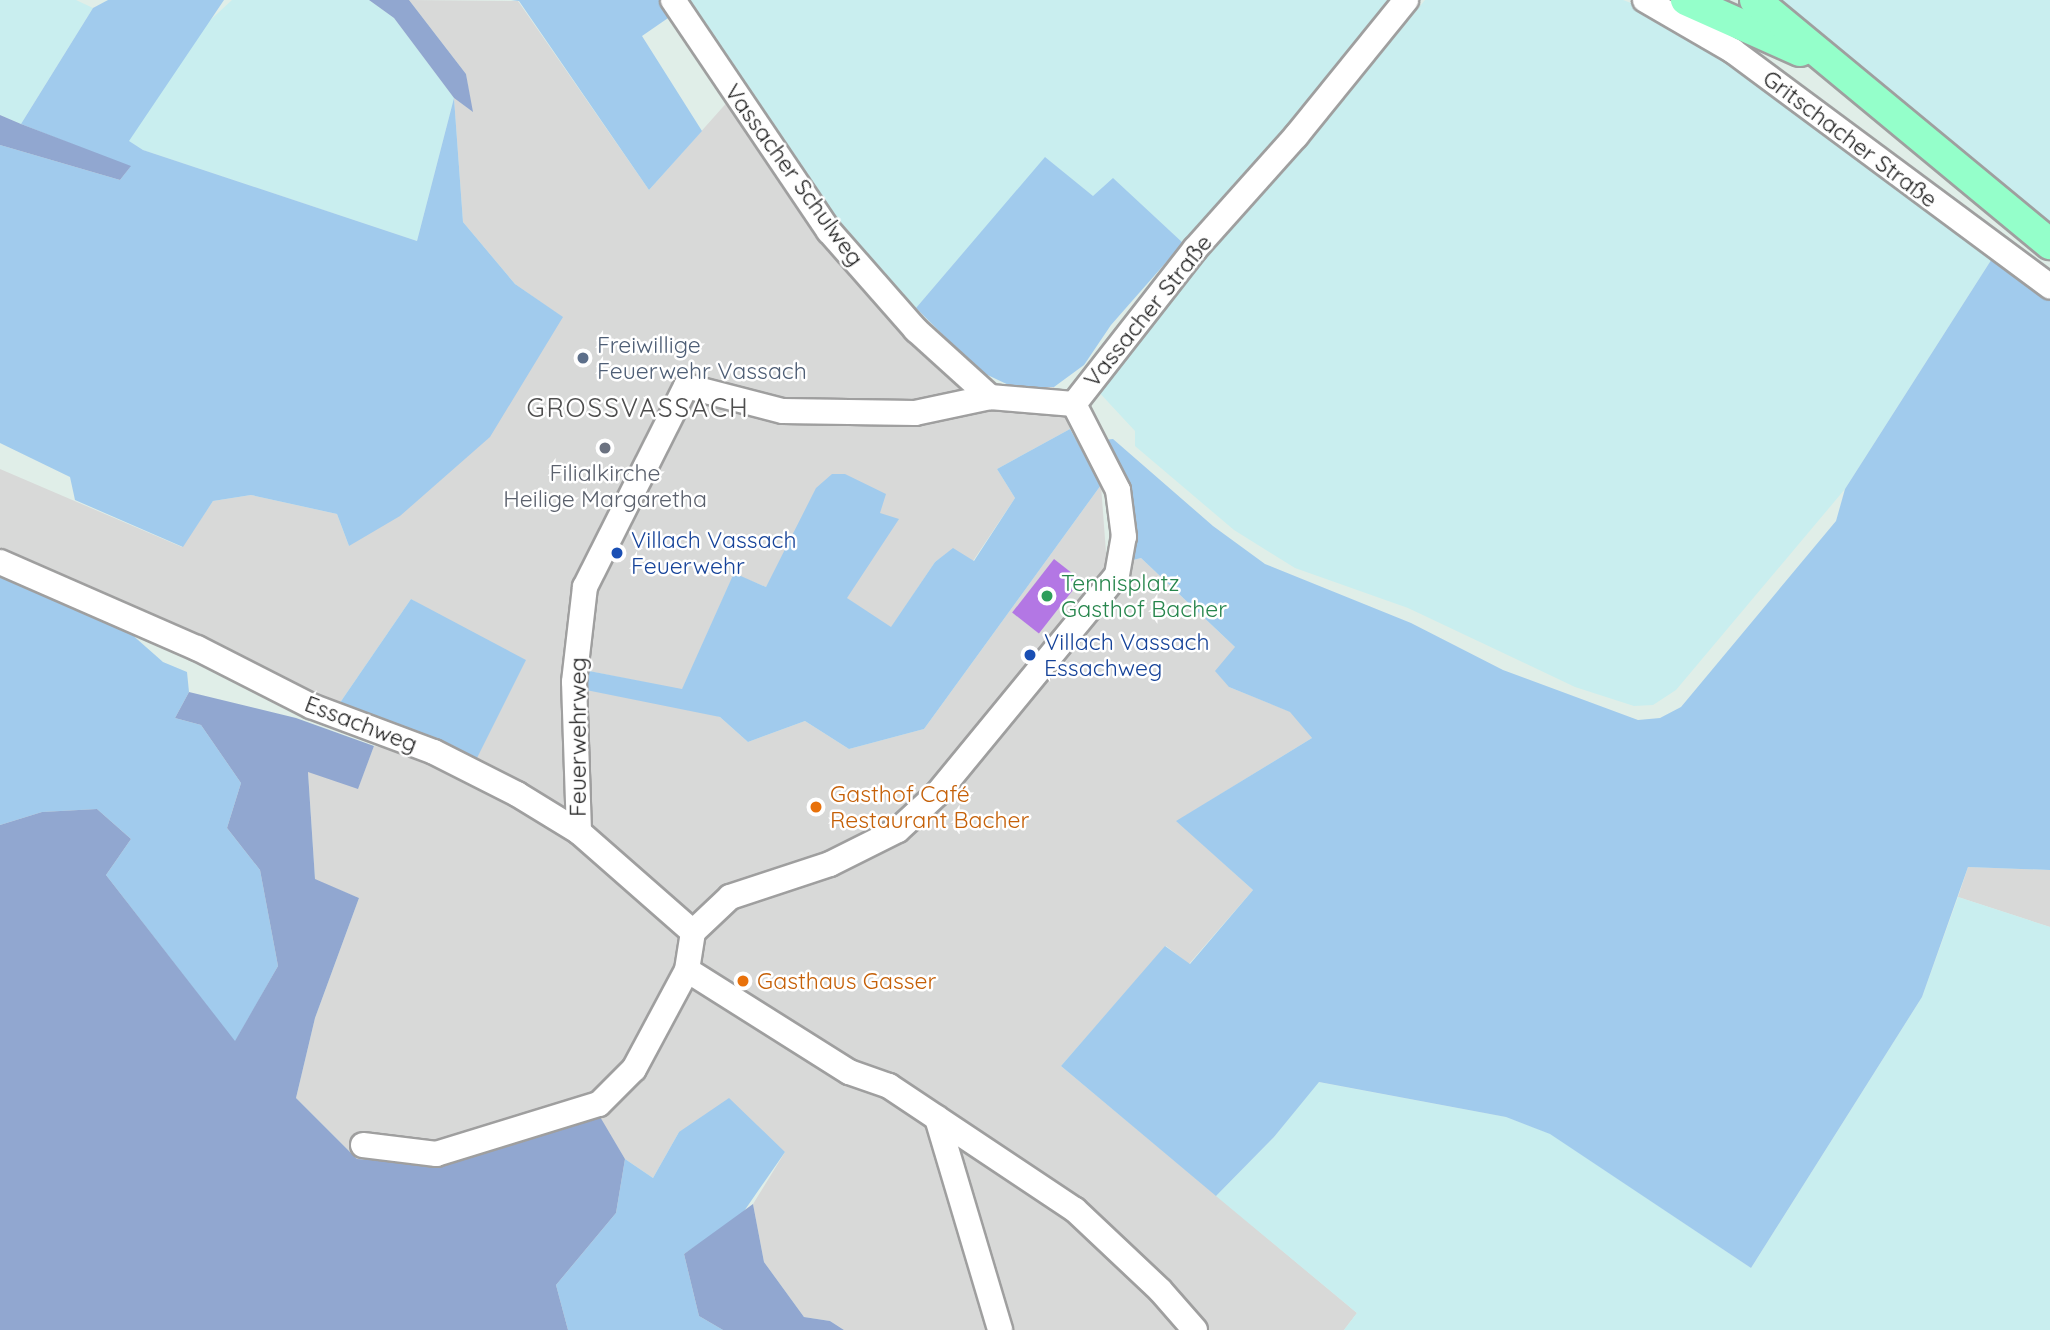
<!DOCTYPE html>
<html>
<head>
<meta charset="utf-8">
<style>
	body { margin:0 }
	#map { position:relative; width:2050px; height:1330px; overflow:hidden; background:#e0eee8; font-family:Quicksand,sans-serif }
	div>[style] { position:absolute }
	.residential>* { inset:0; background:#d8d9d8 }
	.farmland>* { inset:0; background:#c9eeef }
	.grass>* { inset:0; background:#a1cbed }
	.forest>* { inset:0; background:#91a7d0 }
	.pitch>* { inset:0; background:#b377e4; transform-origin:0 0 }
	.roads { filter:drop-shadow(2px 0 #9f9f9f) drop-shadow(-2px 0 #9f9f9f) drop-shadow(0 2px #9f9f9f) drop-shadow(0 -2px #9f9f9f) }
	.minor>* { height:24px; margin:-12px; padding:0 12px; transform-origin:12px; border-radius:12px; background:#fff }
	.major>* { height:30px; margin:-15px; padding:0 15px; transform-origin:15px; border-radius:15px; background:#94ffca }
	.dots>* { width:19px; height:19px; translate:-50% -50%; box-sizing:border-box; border:4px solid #fff; border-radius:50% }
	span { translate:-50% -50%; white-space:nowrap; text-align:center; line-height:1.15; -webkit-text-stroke:5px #fff; paint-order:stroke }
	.street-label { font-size:23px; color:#1b1b1b }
	.service-label { font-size:23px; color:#4e5e75 }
	.left { translate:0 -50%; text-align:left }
	.worship-label { font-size:23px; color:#5b616d }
	.transit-label { font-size:23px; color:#164399 }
	.leisure-label { font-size:23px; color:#27864d }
	.food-label { font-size:23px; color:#c56008 }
	.quarter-label { font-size:26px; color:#4e4e4e; letter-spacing:2px }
</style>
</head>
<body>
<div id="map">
	<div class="residential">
		<i style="clip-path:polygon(409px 0,518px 1px,649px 190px,730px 99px,960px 374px,959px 398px,1013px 387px,1054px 387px,1070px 429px,997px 469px,1015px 498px,973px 561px,953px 549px,935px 562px,891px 628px,846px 598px,885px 494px,784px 560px,766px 587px,734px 574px,682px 690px,584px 670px,720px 717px,748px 742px,805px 721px,849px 749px,924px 729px,1101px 485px,1107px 566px,1141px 558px,1236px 648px,1229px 687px,1291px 712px,1312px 738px,1177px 821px,1253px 890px,1189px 964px,1166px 946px,1061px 1066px,1357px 1313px,1344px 1330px,844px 1330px,830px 1321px,804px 1317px,764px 1262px,753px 1204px,785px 1152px,679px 1132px,653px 1178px,625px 1159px,595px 1110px,424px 1163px,357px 1159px,296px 1098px,315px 1018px,359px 898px,315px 880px,308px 771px,358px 788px,374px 746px,475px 762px,454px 625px,411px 599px,335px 710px,0 555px,0 469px,182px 547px,213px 501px,251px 495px,337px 514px,349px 546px,562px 317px,515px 284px,463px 222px,454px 98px,472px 111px,466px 74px)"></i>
		<i style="clip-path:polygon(1968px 867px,2050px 870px,2050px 927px,1958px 897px)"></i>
	</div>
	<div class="farmland">
		<i style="clip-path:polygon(0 0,76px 0,93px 8px,21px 124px,0 115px)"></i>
		<i style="clip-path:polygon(232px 0,369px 0,394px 18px,454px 98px,417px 241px,143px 150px,128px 141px,205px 25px)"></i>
		<i style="clip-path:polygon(682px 0,1394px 0,1279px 141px,1183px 243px,1113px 179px,1094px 197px,1045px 158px,916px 308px,855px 247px)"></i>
		<i style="clip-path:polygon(1425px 0,1623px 0,1676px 20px,1995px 254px,1845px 489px,1676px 690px,1653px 705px,1634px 706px,1575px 687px,1408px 608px,1295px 568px,1234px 530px,1135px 446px,1135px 431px,1096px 389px,1206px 250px,1306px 146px)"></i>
		<i style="clip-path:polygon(1781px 0,2050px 0,2050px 225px,1876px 87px)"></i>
		<i style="clip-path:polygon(1958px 897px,2050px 927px,2050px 1330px,1344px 1330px,1357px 1313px,1216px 1196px,1274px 1137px,1318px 1082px,1506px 1117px,1551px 1134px,1751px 1268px,1922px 997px)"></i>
	</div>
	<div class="grass">
		<i style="clip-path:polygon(108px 0,224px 0,129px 141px,143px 150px,417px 241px,454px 98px,463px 222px,515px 284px,563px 317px,490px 437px,400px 516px,349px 546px,337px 514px,251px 495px,213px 501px,183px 547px,75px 500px,70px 477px,0 443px,0 145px,120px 180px,130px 167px,21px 124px,93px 8px)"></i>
		<i style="clip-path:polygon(511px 0,664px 0,671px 16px,642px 36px,702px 131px,649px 190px,519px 1px)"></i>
		<i style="clip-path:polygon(1045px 157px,1093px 196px,1113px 178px,1183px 243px,1111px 325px,1084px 365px,1054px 387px,1013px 387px,979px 371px,916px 308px)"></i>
		<i style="clip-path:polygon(1995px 254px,2050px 294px,2050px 870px,1968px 867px,1922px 997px,1751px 1268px,1550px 1134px,1506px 1117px,1319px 1082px,1274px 1137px,1216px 1196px,1061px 1066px,1165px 946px,1190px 964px,1253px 890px,1176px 821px,1312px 738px,1290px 712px,1229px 687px,1215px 671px,1235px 647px,1141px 558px,1133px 560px,1132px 504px,1103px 440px,1113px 439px,1213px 526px,1265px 564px,1411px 623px,1503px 670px,1638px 720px,1660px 718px,1681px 707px,1836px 521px,1845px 489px)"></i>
		<i style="clip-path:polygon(1070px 429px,1101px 485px,924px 729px,849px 749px,805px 721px,748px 742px,720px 717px,586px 690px,584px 670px,682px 689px,734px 573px,766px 587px,816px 488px,832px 474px,845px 474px,886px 494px,880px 513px,899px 519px,847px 598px,891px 627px,935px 562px,953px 548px,974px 561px,1015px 498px,997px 469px)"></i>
		<i style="clip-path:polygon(0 566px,112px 617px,163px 662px,187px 672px,189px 692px,175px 718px,201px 725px,241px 783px,227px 828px,260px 870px,278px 966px,235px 1042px,106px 875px,131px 839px,97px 809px,42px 812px,0 825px)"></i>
		<i style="clip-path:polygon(411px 599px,526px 660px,475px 762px,335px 710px)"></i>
		<i style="clip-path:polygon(729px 1098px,785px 1152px,740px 1217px,684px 1254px,699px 1316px,723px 1330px,568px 1330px,556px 1285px,616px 1213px,625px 1159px,653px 1178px,679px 1132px)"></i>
	</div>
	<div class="forest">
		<i style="clip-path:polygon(369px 0,409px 0,466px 74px,473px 112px,454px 98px,394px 18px)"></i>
		<i style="clip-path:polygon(0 115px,21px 124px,131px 166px,120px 180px,0 145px)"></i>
		<i style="clip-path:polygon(189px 692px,296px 718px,374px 746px,358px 789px,308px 772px,315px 879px,359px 898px,315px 1018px,296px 1098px,357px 1159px,424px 1163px,596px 1110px,625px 1159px,616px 1213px,556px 1285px,568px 1330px,0 1330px,0 825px,42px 812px,97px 809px,131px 839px,106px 875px,235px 1041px,278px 966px,260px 870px,227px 828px,241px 783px,201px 725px,175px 718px)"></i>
		<i style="clip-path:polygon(753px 1204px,764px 1262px,804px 1317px,830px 1321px,844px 1330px,723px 1330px,699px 1316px,684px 1254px)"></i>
	</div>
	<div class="pitch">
		<i style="left:1054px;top:559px;width:34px;height:68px;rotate:38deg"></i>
	</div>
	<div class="roads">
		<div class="minor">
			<i style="left:673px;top:0;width:279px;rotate:56deg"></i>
			<i style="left:829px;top:231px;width:132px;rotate:48.7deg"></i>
			<i style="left:916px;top:330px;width:100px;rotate:42.2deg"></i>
			<i style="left:1645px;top:0;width:102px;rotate:30.1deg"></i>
			<i style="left:1733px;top:51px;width:395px;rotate:36.6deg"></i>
			<i style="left:0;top:562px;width:215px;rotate:23.6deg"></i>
			<i style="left:197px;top:648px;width:128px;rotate:27deg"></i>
			<i style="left:311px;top:706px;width:131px;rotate:20.5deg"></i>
			<i style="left:434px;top:752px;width:93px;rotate:26.8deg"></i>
			<i style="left:517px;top:794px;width:73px;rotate:31.5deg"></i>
			<i style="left:579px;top:832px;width:152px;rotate:41.3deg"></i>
			<i style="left:579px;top:832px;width:150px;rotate:-91.9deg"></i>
			<i style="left:574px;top:682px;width:96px;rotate:-83.4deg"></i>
			<i style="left:585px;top:587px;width:225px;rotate:-63.3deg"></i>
			<i style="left:686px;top:386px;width:100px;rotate:14.5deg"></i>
			<i style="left:783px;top:411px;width:132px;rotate:0.9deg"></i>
			<i style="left:915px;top:413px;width:77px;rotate:-12deg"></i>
			<i style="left:990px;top:397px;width:84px;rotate:4.8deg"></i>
			<i style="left:937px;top:1118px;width:221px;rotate:73.4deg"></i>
			<i style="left:363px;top:1145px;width:74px;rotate:7deg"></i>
			<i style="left:436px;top:1154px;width:170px;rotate:-17.1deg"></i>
			<i style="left:599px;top:1104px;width:49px;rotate:-45deg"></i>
			<i style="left:634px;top:1069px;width:112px;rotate:-61.8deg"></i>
			<i style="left:1195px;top:1330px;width:53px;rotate:-131.2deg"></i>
			<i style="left:1160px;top:1290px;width:117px;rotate:-136.7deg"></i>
			<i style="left:1075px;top:1210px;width:224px;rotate:-146.3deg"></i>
			<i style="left:889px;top:1086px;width:42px;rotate:-160.7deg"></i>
			<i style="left:849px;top:1072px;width:191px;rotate:-147.8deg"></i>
			<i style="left:687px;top:970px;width:38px;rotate:-81deg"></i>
			<i style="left:693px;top:932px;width:51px;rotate:-43.4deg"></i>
			<i style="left:730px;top:897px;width:105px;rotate:-18.3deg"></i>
			<i style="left:830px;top:864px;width:76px;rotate:-26.6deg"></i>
			<i style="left:898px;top:830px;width:53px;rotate:-42.7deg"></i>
			<i style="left:937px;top:794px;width:283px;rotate:-50.6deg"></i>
			<i style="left:1117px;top:575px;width:39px;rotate:-80deg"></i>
			<i style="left:1124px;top:537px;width:47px;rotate:-97.3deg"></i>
			<i style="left:1118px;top:490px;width:97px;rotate:-117.1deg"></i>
			<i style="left:1074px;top:404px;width:197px;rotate:-52deg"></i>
			<i style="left:1195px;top:249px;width:152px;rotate:-48.2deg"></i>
			<i style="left:1296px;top:136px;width:175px;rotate:-51deg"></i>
		</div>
		<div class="major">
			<i style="left:1686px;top:0;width:125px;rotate:24.1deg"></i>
			<i style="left:1755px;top:0;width:383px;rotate:39.6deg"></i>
		</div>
	</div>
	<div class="dots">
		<i style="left:583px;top:358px;background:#5c6f8a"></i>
		<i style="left:605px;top:448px;background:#6b7280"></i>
		<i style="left:617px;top:553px;background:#1a4fb4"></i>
		<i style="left:1047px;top:596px;background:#2e9e5b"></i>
		<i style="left:1030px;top:655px;background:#1a4fb4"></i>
		<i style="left:816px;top:807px;background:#e8710a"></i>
		<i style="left:743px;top:981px;background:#e8710a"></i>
	</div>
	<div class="street-label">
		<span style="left:1850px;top:139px;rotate:37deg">Gritschacher Straße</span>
		<span style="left:794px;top:175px;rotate:54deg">Vassacher Schulweg</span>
		<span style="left:1148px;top:311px;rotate:-51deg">Vassacher Straße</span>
		<span style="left:361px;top:724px;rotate:21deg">Essachweg</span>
		<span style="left:578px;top:737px;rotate:-90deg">Feuerwehrweg</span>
	</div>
	<div class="service-label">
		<span class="left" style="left:597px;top:358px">Freiwillige<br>Feuerwehr Vassach</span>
	</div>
	<div class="worship-label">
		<span style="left:605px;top:486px">Filialkirche<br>Heilige Margaretha</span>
	</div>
	<div class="transit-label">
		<span class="left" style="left:631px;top:553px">Villach Vassach<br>Feuerwehr</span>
		<span class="left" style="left:1044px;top:655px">Villach Vassach<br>Essachweg</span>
	</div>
	<div class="leisure-label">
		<span class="left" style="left:1061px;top:596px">Tennisplatz<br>Gasthof Bacher</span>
	</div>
	<div class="food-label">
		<span class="left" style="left:830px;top:807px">Gasthof Café<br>Restaurant Bacher</span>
		<span class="left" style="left:757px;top:981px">Gasthaus Gasser</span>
	</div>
	<div class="quarter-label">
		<span style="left:638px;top:408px">GROSSVASSACH</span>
	</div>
</div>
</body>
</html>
